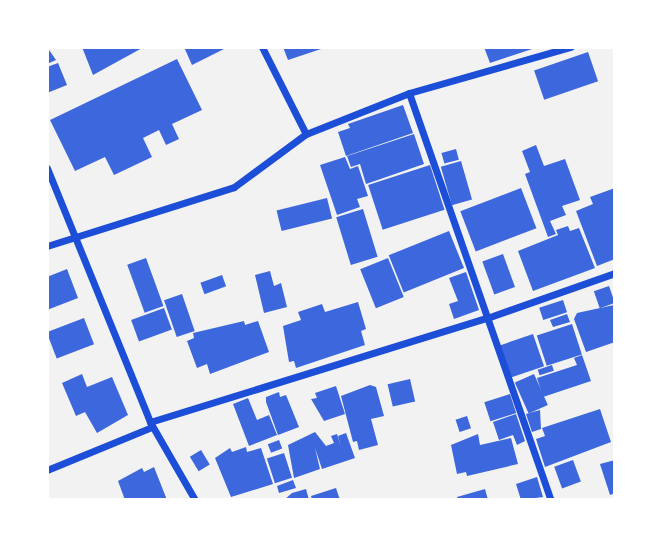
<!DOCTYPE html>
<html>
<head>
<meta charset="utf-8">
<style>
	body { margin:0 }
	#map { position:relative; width:662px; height:547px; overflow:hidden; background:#f2f2f2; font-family:Mulish,sans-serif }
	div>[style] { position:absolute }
	.building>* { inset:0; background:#3d67dc; transform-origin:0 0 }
	.minor>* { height:7px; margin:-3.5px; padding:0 3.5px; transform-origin:3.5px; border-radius:3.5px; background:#1d4ed8 }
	span { translate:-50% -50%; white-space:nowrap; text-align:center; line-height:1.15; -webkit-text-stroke:5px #fff; paint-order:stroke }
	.frame { position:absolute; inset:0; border:49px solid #fff; pointer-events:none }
</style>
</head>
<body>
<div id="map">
	<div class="building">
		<i style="clip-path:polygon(47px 47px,56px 60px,47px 64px)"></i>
		<i style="clip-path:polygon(82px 47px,144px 47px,93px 75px)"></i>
		<i style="clip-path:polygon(184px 47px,228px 47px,192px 65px)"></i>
		<i style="clip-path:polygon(283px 47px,324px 47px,324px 48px,288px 60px)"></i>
		<i style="clip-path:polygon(484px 47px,534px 47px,535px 48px,490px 63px)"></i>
		<i style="left:588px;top:52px;width:31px;height:57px;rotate:71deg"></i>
		<i style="clip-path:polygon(177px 59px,202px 110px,172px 124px,179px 139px,166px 145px,159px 130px,143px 138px,152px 157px,114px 175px,105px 157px,75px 171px,50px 120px)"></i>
		<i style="clip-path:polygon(58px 63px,67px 85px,47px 93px,47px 67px)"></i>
		<i style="clip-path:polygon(403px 105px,413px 133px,346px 156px,338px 132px,350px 128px,348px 124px)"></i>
		<i style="clip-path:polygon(414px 134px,424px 164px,366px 184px,360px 164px,351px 167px,347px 156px)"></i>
		<i style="clip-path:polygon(536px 145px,544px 166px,565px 159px,580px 200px,562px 206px,566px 215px,550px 221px,556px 234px,548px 237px,525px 174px,530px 172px,522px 151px)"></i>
		<i style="left:456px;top:149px;width:11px;height:15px;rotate:75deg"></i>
		<i style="clip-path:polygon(345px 157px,350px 169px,358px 166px,368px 196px,357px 199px,360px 207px,337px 215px,320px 165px)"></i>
		<i style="left:461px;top:161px;width:40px;height:21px;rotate:74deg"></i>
		<i style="left:430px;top:165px;width:47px;height:65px;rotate:72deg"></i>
		<i style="left:521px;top:188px;width:43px;height:65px;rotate:69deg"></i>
		<i style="clip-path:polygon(615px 188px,615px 259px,597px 266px,576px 211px,593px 204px,590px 197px)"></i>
		<i style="left:327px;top:198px;width:21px;height:52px;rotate:76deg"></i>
		<i style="left:363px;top:209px;width:50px;height:28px;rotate:73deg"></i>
		<i style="clip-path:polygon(568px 226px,570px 231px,579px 228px,595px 268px,533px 291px,518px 251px,558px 235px,556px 230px)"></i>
		<i style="left:449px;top:231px;width:40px;height:65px;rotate:68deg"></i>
		<i style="left:503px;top:254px;width:35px;height:22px;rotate:70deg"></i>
		<i style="left:146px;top:258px;width:51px;height:20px;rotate:70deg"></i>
		<i style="left:388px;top:258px;width:42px;height:30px;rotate:68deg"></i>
		<i style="clip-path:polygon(67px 269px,78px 298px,47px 310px,47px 277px)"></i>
		<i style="clip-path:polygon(270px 271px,274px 286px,281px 283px,287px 307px,264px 313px,255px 275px)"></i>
		<i style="clip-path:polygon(466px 272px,479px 310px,454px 319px,449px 304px,458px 301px,449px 278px)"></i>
		<i style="left:222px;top:275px;width:12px;height:23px;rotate:70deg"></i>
		<i style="left:609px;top:286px;width:18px;height:16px;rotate:71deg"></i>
		<i style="left:182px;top:294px;width:39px;height:19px;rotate:71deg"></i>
		<i style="left:563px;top:300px;width:13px;height:25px;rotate:72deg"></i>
		<i style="clip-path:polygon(358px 302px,366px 329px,361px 331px,365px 345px,296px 368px,294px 361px,289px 362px,283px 326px,301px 320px,298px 312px,322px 304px,325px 312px)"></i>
		<i style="clip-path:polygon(614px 305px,615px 342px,586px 352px,574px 319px,577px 313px)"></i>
		<i style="left:164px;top:308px;width:23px;height:35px;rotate:70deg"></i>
		<i style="clip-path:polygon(567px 314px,570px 322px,553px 327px,550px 320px)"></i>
		<i style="left:84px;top:318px;width:28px;height:40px;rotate:69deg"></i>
		<i style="clip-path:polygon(244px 321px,245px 325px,258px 321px,269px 352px,210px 374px,207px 364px,197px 368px,187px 341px,194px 338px,193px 333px)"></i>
		<i style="left:572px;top:324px;width:32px;height:37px;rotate:72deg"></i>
		<i style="left:533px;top:334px;width:34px;height:35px;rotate:71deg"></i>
		<i style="clip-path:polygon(582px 355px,591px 381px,543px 397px,537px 378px,577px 365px,574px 358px)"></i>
		<i style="left:552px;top:365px;width:6px;height:15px;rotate:72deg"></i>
		<i style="clip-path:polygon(82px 374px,87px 387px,112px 377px,128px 415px,97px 433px,85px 412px,76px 416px,62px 383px)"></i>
		<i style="left:534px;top:374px;width:34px;height:21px;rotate:66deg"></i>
		<i style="left:410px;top:379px;width:23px;height:23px;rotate:77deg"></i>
		<i style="clip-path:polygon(370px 385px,376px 387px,384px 416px,371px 419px,378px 445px,359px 450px,357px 441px,353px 442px,341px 396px)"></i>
		<i style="clip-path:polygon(336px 386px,345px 414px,324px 421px,311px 399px,317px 398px,315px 393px)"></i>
		<i style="clip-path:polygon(279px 392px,280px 397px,286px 395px,299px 427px,278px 435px,266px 402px,266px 397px)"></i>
		<i style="left:510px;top:394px;width:20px;height:27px;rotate:72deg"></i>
		<i style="clip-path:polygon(248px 398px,257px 420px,269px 415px,277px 435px,249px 446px,233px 404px)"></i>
		<i style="clip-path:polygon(600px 409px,611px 442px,545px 467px,536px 439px,545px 436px,542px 428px)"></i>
		<i style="clip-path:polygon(540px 410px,541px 429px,532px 432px,526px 414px)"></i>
		<i style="clip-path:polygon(516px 414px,525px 441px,517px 445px,513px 435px,499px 440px,493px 422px)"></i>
		<i style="left:467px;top:416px;width:13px;height:12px;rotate:72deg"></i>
		<i style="clip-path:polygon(315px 432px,326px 446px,334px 443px,331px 436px,337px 434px,341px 447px,338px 436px,346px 433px,355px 458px,322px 469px,315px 448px,320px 469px,294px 478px,288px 445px)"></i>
		<i style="clip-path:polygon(478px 434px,480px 445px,511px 438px,518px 464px,467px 476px,466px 472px,457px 474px,451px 445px)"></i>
		<i style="left:279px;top:440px;width:9px;height:12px;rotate:69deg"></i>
		<i style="clip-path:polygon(246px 447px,247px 452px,261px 448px,273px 484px,231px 497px,215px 458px,230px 448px,232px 452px)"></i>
		<i style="left:201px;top:450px;width:17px;height:13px;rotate:59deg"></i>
		<i style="left:284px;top:453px;width:26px;height:18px;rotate:72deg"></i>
		<i style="left:573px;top:460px;width:23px;height:20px;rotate:70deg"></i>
		<i style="clip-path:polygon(615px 460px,615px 493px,610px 495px,600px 464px)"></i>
		<i style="clip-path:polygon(154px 467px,167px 500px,125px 500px,118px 481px,142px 468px,144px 472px)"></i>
		<i style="clip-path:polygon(537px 477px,543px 497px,521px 500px,516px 484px)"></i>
		<i style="clip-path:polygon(293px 480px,296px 488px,279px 493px,277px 486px)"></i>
		<i style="clip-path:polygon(336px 488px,340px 500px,312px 500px,311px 496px)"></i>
		<i style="clip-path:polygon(306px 489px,309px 500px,284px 500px,292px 493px)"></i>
		<i style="clip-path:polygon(485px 489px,488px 500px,458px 500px,457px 497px)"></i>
	</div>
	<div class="minor">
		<i style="left:262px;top:47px;width:97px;rotate:63.2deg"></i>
		<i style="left:409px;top:93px;width:431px;rotate:70.8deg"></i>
		<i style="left:47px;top:168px;width:274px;rotate:67.9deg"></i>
		<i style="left:150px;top:422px;width:90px;rotate:60deg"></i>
		<i style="left:47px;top:246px;width:196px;rotate:-17.5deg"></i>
		<i style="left:234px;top:187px;width:89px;rotate:-36.4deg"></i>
		<i style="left:306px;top:134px;width:111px;rotate:-21.7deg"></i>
		<i style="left:409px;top:93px;width:168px;rotate:-15.9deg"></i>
		<i style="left:150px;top:422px;width:353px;rotate:-17.2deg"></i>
		<i style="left:487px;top:318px;width:136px;rotate:-19.4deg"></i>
		<i style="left:47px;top:470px;width:113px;rotate:-22.3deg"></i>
	</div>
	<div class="frame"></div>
</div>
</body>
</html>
